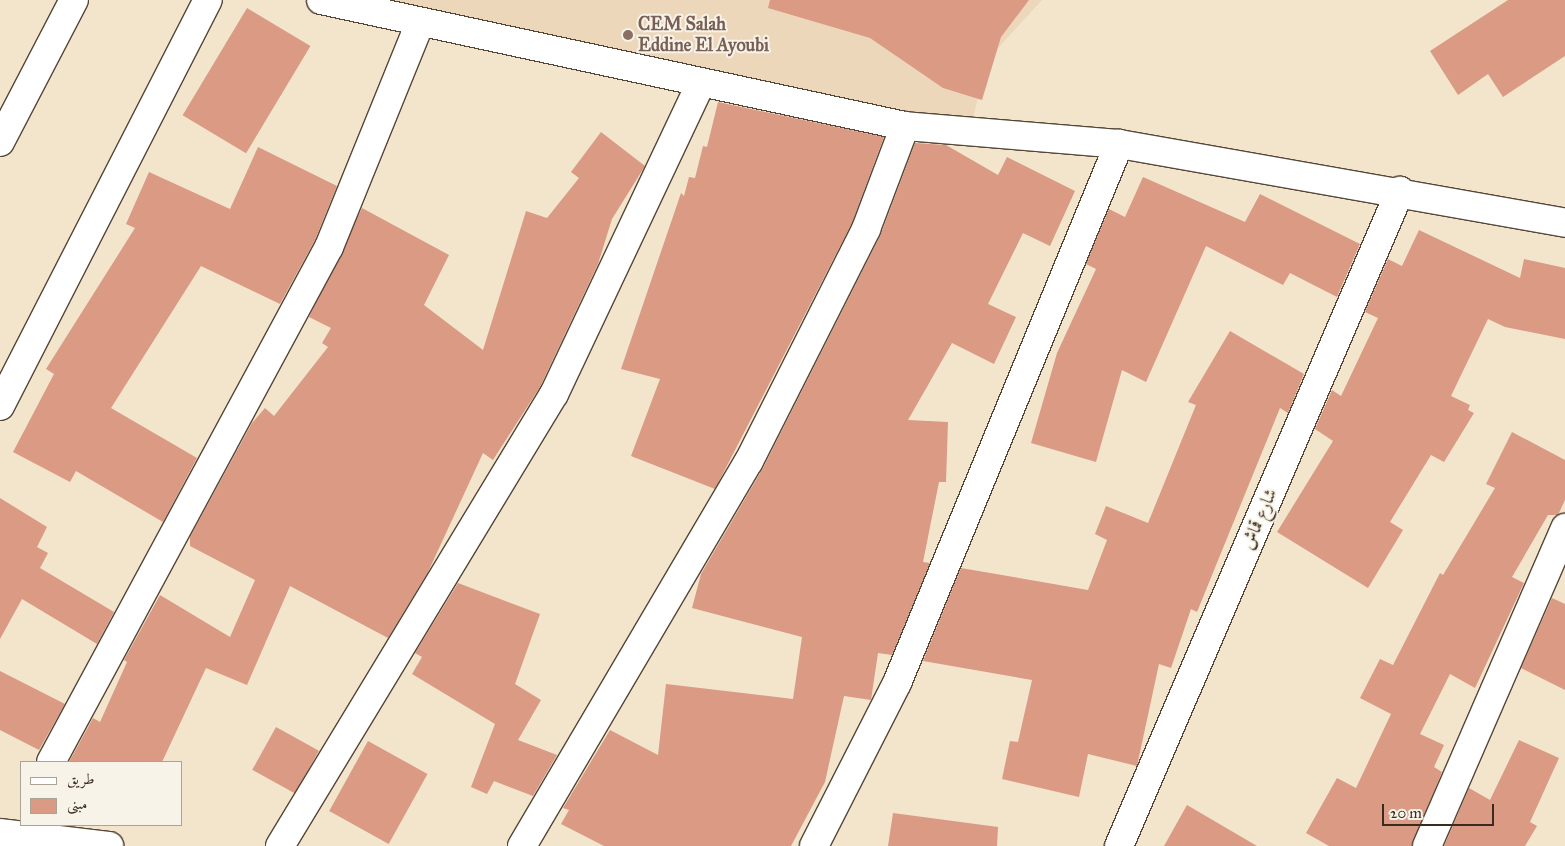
<!DOCTYPE html>
<html>
<head>
<meta charset="utf-8">
<style>
	body { margin:0 }
	#map { position:relative; width:1565px; height:846px; overflow:hidden; background:#f2e5cc; font-family:"IM FELL Great Primer",Amiri,serif }
	div>[style] { position:absolute }
	.built>* { inset:0; background:#edd7bb }
	.building>* { inset:0; background:#da9a84; transform-origin:0 0 }
	.roads { filter:drop-shadow(1px 0 #564638) drop-shadow(-1px 0 #564638) drop-shadow(0 1px #564638) drop-shadow(0 -1px #564638) }
	.minor>* { height:28px; margin:-14px; padding:0 14px; transform-origin:14px; border-radius:14px; background:#fff }
	.dots>* { width:14px; height:14px; translate:-50% -50%; box-sizing:border-box; border:2px solid #f7f3e8; border-radius:50% }
	span { translate:-50% -50%; white-space:nowrap; text-align:center; line-height:1.15; -webkit-text-stroke:4px #f7f3e8; paint-order:stroke }
	.education-label { font-size:18px; color:#785e54; font-weight:700 }
	.left { translate:0 -50%; text-align:left }
	.street-label { font-size:18px; color:#3b2a1e }
	.legend { position:absolute; left:20px; top:761px; width:162px; height:65px; box-sizing:border-box; background:#f7f3e8; border:1px solid #aca397; margin:0; padding:6px 9px; list-style:none; font-size:15px; color:#3b2a1e }
	.legend li { display:flex; align-items:center; gap:10px; height:25px }
	.legend b { width:25px; border:1px solid #aca397 }
	.scale { position:absolute; left:1382px; top:804px; width:112px; height:22px; box-sizing:border-box; border:2px solid #3b2a1e; border-top:0; padding-left:6px; font-size:15px; line-height:18px; white-space:nowrap; color:#3b2a1e; -webkit-text-stroke:4px #f7f3e8; paint-order:stroke }
</style>
</head>
<body>
<div id="map">
	<div class="built">
		<i style="clip-path:polygon(390px 0,1042px 0,989px 58px,971px 124px,696px 71px)"></i>
	</div>
	<div class="building">
		<i style="clip-path:polygon(770px 0,1029px 0,1001px 37px,982px 100px,943px 88px,870px 38px,768px 8px)"></i>
		<i style="clip-path:polygon(1508px 0,1565px 0,1565px 56px,1503px 97px,1488px 74px,1458px 95px,1430px 51px)"></i>
		<i style="left:247px;top:8px;width:74px;height:125px;rotate:31deg"></i>
		<i style="clip-path:polygon(718px 102px,884px 137px,852px 223px,715px 489px,631px 456px,660px 379px,621px 369px,681px 193px,684px 196px,689px 177px,695px 178px,703px 146px,707px 147px)"></i>
		<i style="clip-path:polygon(601px 132px,645px 166px,612px 219px,598px 264px,540px 387px,493px 460px,483px 453px,428px 572px,388px 638px,290px 586px,247px 685px,206px 668px,162px 762px,69px 762px,93px 718px,100px 722px,127px 662px,124px 660px,160px 595px,230px 637px,255px 580px,190px 546px,190px 537px,252px 423px,265px 408px,274px 416px,328px 347px,322px 343px,331px 328px,309px 317px,362px 208px,449px 255px,424px 305px,483px 350px,526px 211px,547px 218px,579px 178px,571px 172px)"></i>
		<i style="clip-path:polygon(915px 143px,946px 145px,998px 175px,1007px 157px,1075px 191px,1050px 246px,1023px 233px,988px 304px,1016px 317px,994px 364px,952px 343px,908px 420px,948px 422px,946px 482px,939px 482px,923px 562px,930px 563px,892px 655px,878px 653px,871px 700px,844px 696px,825px 782px,791px 846px,604px 846px,561px 824px,569px 810px,563px 808px,610px 730px,658px 755px,666px 684px,793px 699px,802px 637px,692px 608px,701px 574px,763px 468px,880px 236px)"></i>
		<i style="clip-path:polygon(258px 147px,337px 186px,315px 240px,280px 304px,201px 266px,111px 408px,197px 458px,163px 522px,76px 471px,70px 482px,13px 452px,54px 374px,46px 369px,135px 228px,126px 224px,149px 172px,230px 209px)"></i>
		<i style="clip-path:polygon(1143px 177px,1245px 222px,1260px 194px,1360px 244px,1337px 297px,1290px 273px,1283px 285px,1206px 246px,1146px 382px,1122px 370px,1096px 462px,1031px 443px,1057px 353px,1096px 269px,1086px 264px,1109px 209px,1125px 217px)"></i>
		<i style="clip-path:polygon(1419px 230px,1520px 278px,1524px 259px,1565px 268px,1565px 339px,1505px 327px,1488px 319px,1451px 396px,1470px 405px,1468px 410px,1474px 413px,1444px 462px,1431px 455px,1390px 522px,1403px 530px,1368px 588px,1277px 532px,1333px 441px,1315px 429px,1332px 390px,1341px 396px,1378px 318px,1365px 312px,1388px 259px,1402px 266px)"></i>
		<i style="clip-path:polygon(1230px 331px,1304px 374px,1288px 413px,1280px 408px,1197px 612px,1191px 609px,1171px 668px,1159px 664px,1137px 766px,1088px 754px,1079px 797px,1002px 779px,1010px 741px,1018px 742px,1032px 680px,923px 661px,961px 568px,1088px 590px,1107px 540px,1095px 534px,1106px 506px,1148px 523px,1196px 405px,1188px 402px)"></i>
		<i style="clip-path:polygon(1512px 432px,1565px 460px,1565px 500px,1558px 515px,1548px 515px,1512px 577px,1524px 583px,1475px 688px,1450px 674px,1420px 734px,1444px 745px,1434px 767px,1442px 772px,1412px 846px,1329px 846px,1306px 833px,1337px 778px,1356px 788px,1391px 714px,1360px 698px,1380px 659px,1393px 665px,1440px 573px,1443px 575px,1495px 488px,1486px 484px)"></i>
		<i style="clip-path:polygon(0 498px,47px 527px,37px 547px,48px 553px,40px 568px,114px 612px,97px 644px,22px 599px,0 639px)"></i>
		<i style="clip-path:polygon(458px 583px,540px 614px,515px 684px,541px 700px,518px 740px,557px 755px,533px 796px,494px 781px,487px 794px,471px 787px,495px 724px,412px 674px,422px 657px,415px 653px)"></i>
		<i style="clip-path:polygon(1552px 598px,1565px 604px,1565px 690px,1521px 668px)"></i>
		<i style="clip-path:polygon(0 671px,65px 704px,39px 750px,0 730px)"></i>
		<i style="left:276px;top:727px;width:49px;height:49px;rotate:29deg"></i>
		<i style="clip-path:polygon(1519px 740px,1559px 758px,1530px 822px,1537px 826px,1525px 846px,1444px 846px,1469px 788px,1490px 800px)"></i>
		<i style="left:368px;top:741px;width:68px;height:80px;rotate:29deg"></i>
		<i style="clip-path:polygon(1187px 805px,1257px 846px,1164px 846px)"></i>
		<i style="clip-path:polygon(893px 813px,998px 827px,997px 846px,888px 846px)"></i>
	</div>
	<div class="roads">
		<div class="minor">
			<i style="left:321px;top:0;width:597px;rotate:12.18deg"></i>
			<i style="left:905px;top:126px;width:215px;rotate:4.8deg"></i>
			<i style="left:1119px;top:144px;width:453px;rotate:10deg"></i>
			<i style="left:0;top:142px;width:160px;rotate:-62.5deg"></i>
			<i style="left:0;top:406px;width:456px;rotate:-62.9deg"></i>
			<i style="left:51px;top:762px;width:585px;rotate:-61.64deg"></i>
			<i style="left:329px;top:247px;width:242px;rotate:-67.9deg"></i>
			<i style="left:0;top:833px;width:110px;rotate:6.8deg"></i>
			<i style="left:280px;top:846px;width:529px;rotate:-58.78deg"></i>
			<i style="left:554px;top:394px;width:344px;rotate:-64.7deg"></i>
			<i style="left:522px;top:846px;width:447px;rotate:-59.5deg"></i>
			<i style="left:749px;top:461px;width:260px;rotate:-63.2deg"></i>
			<i style="left:866px;top:229px;width:110px;rotate:-69.3deg"></i>
			<i style="left:814px;top:846px;width:183px;rotate:-63deg"></i>
			<i style="left:897px;top:683px;width:583px;rotate:-67.61deg"></i>
			<i style="left:1119px;top:846px;width:713px;rotate:-66.78deg"></i>
			<i style="left:1427px;top:846px;width:347px;rotate:-66.5deg"></i>
		</div>
	</div>
	<div class="dots">
		<i style="left:628px;top:35px;background:#8d6e63"></i>
	</div>
	<div class="education-label">
		<span class="left" style="left:638px;top:35px">CEM Salah<br>Eddine El Ayoubi</span>
	</div>
	<div class="street-label">
		<span style="left:1259px;top:519px;rotate:-67deg">شارع قماش</span>
	</div>
	<ul class="legend">
	<li><b style="height:6px;background:#fff"></b>طريق</li>
	<li><b style="height:14px;background:#da9a84"></b>مبنى</li>
	</ul>
	<div class="scale">20 m</div>
</div>
</body>
</html>
